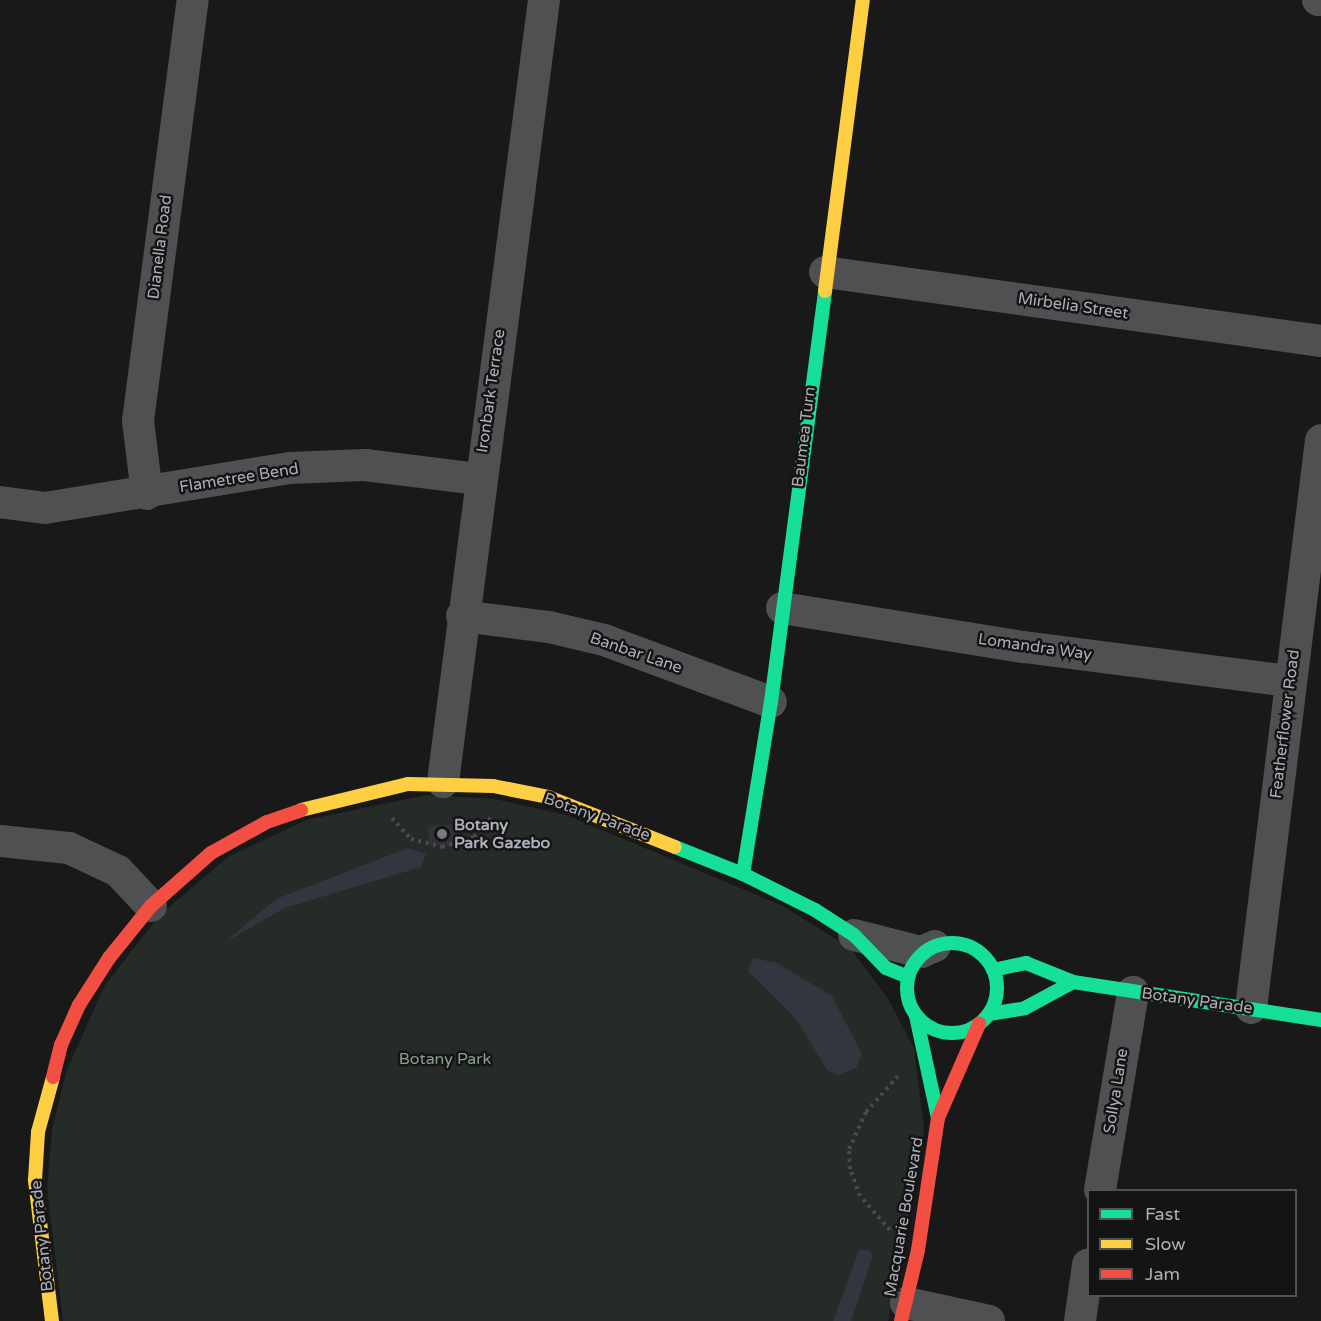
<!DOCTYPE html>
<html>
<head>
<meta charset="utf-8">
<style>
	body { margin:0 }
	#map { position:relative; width:1321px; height:1321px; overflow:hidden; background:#19191a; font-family:"Varela Round",sans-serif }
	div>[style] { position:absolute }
	.green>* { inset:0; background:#252c28 }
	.water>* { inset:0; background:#32363e }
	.building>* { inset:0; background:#323234; transform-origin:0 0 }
	.path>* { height:4px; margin-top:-2px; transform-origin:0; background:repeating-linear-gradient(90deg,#4b4b4f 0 3px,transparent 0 7.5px) }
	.street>* { height:32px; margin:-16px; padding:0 16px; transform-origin:16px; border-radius:16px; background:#4f5052 }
	.fast>* { height:14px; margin:-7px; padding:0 7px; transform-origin:7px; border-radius:7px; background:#16e098 }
	.fast>.ring { margin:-7px; padding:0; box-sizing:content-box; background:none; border:14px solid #16e098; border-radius:50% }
	.slow>* { height:14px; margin:-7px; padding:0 7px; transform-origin:7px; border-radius:7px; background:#ffcf43 }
	.jam>* { height:14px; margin:-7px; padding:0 7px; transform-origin:7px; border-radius:7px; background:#f24e42 }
	.dots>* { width:16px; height:16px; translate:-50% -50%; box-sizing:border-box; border:3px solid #141415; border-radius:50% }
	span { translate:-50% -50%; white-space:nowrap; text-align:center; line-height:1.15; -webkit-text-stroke:5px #141415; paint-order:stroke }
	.street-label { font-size:16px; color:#adaeb8 }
	.poi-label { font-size:16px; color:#adaeb8; font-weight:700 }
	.left { translate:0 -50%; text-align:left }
	.park-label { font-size:16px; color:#86a18e }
	.legend { position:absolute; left:1087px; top:1189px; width:210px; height:108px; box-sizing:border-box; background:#141415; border:2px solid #515256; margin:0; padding:8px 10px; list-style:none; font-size:18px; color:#adaeb8 }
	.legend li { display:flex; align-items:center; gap:12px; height:30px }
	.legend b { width:30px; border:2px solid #515256 }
</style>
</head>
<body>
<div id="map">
	<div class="green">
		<i style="clip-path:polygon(427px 795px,495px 799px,566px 815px,783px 906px,850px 948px,888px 999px,914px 1048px,924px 1130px,888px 1321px,63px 1321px,47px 1189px,52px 1130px,66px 1072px,105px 985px,160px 915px,228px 857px,306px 820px)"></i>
	</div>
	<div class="water">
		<i style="clip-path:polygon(408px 848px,426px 854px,421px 867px,285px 908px,225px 942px,276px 899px)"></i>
		<i style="clip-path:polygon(753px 958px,777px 963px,832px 996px,862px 1054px,856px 1068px,838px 1075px,827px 1070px,797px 1020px,748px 971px)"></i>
		<i style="clip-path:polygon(859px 1250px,869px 1250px,873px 1255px,851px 1321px,833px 1321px)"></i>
	</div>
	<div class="building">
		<i style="left:456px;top:824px;width:20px;height:28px;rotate:87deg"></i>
	</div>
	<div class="path">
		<i style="left:392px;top:818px;width:28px;rotate:48deg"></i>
		<i style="left:411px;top:839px;width:32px;rotate:14deg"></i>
		<i style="left:442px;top:847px;width:34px;rotate:-17deg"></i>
		<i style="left:474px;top:837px;width:29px;rotate:-49deg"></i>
		<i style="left:890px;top:1230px;width:45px;rotate:-131.4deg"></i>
		<i style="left:860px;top:1196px;width:29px;rotate:-110deg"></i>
		<i style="left:850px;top:1169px;width:20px;rotate:-93deg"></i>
		<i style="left:849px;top:1149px;width:41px;rotate:-65.3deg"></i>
		<i style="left:866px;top:1112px;width:48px;rotate:-48.4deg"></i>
	</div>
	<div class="street">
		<i style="left:1318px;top:0;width:3px"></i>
		<i style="left:825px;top:272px;width:501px;rotate:7.92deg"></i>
		<i style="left:147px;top:494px;width:74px;rotate:-97deg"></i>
		<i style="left:138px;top:421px;width:425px;rotate:-82.6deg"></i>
		<i style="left:0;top:502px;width:45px;rotate:7.6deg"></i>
		<i style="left:45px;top:508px;width:248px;rotate:-9.3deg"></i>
		<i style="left:290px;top:468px;width:75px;rotate:-2.3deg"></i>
		<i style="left:365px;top:465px;width:115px;rotate:7deg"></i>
		<i style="left:782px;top:608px;width:245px;rotate:9.2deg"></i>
		<i style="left:1024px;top:647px;width:267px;rotate:7.3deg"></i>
		<i style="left:462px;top:616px;width:88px;rotate:7.2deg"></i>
		<i style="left:549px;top:627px;width:57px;rotate:13.3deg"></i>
		<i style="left:604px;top:640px;width:178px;rotate:20.4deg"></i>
		<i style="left:443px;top:782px;width:788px;rotate:-82.64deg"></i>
		<i style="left:0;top:841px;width:69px;rotate:5.8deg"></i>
		<i style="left:69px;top:848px;width:54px;rotate:25.1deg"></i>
		<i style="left:118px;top:871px;width:48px;rotate:46.7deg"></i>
		<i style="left:854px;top:935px;width:69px;rotate:14.2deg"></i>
		<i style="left:921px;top:952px;width:15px;rotate:-23deg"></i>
		<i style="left:1251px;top:1008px;width:572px;rotate:-82.97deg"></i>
		<i style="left:1100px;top:1190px;width:201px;rotate:-80.5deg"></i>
		<i style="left:906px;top:1303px;width:85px;rotate:12.2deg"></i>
		<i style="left:1080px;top:1321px;width:57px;rotate:-81.9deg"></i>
	</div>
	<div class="fast">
		<i style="left:675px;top:847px;width:73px;rotate:21.7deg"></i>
		<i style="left:743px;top:874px;width:80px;rotate:26.6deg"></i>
		<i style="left:815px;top:910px;width:46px;rotate:32.7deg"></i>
		<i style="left:854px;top:935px;width:46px;rotate:45.9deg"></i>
		<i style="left:886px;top:968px;width:24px;rotate:22deg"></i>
		<i style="left:743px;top:874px;width:174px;rotate:-80.8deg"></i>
		<i style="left:771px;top:702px;width:415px;rotate:-82.5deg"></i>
		<i class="ring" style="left:907px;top:943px;width:76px;height:76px"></i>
		<i style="left:993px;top:970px;width:34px;rotate:-12deg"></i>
		<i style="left:1026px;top:963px;width:51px;rotate:22deg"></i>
		<i style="left:1073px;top:982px;width:251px;rotate:8.7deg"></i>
		<i style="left:989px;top:1014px;width:36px;rotate:-9deg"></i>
		<i style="left:1025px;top:1008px;width:55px;rotate:-28.4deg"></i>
		<i style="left:916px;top:1016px;width:104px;rotate:77.8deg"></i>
	</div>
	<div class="slow">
		<i style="left:825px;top:291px;width:293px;rotate:-82.6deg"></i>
		<i style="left:301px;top:810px;width:110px;rotate:-13.7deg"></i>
		<i style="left:408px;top:784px;width:85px;rotate:1.3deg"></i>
		<i style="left:493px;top:786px;width:56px;rotate:11.3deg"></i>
		<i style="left:548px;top:797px;width:136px;rotate:21.5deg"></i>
		<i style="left:52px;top:1321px;width:142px;rotate:-96.9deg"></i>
		<i style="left:35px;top:1180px;width:48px;rotate:-86.4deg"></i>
		<i style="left:38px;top:1132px;width:57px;rotate:-74.7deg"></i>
	</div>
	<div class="jam">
		<i style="left:53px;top:1077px;width:33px;rotate:-76deg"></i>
		<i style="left:61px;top:1045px;width:44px;rotate:-65.8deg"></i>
		<i style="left:79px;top:1005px;width:56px;rotate:-57.4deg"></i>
		<i style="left:109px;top:958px;width:67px;rotate:-51.1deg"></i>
		<i style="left:151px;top:906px;width:80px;rotate:-41.5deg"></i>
		<i style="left:211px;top:853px;width:64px;rotate:-29deg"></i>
		<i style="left:267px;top:822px;width:36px;rotate:-19deg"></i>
		<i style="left:901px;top:1321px;width:73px;rotate:-76.5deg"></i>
		<i style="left:918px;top:1250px;width:134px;rotate:-81.4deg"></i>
		<i style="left:938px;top:1118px;width:103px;rotate:-66.4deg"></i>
	</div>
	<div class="dots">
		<i style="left:442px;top:834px;background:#797a81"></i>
	</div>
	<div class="street-label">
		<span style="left:160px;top:247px;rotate:-83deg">Dianella Road</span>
		<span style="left:1073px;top:306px;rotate:8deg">Mirbelia Street</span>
		<span style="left:491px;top:391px;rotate:-82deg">Ironbark Terrace</span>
		<span style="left:804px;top:437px;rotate:-83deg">Baumea Turn</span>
		<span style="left:239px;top:478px;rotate:-9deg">Flametree Bend</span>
		<span style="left:1035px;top:647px;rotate:8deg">Lomandra Way</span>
		<span style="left:636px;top:653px;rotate:19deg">Banbar Lane</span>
		<span style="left:1285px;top:724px;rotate:-83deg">Featherflower Road</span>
		<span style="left:597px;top:817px;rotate:20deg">Botany Parade</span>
		<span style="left:1197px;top:1001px;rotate:8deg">Botany Parade</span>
		<span style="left:1116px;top:1091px;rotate:-81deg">Sollya Lane</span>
		<span style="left:904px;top:1217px;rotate:-80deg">Macquarie Boulevard</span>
		<span style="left:42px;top:1236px;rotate:-96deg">Botany Parade</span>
	</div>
	<div class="poi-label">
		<span class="left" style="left:454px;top:834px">Botany<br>Park Gazebo</span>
	</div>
	<div class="park-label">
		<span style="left:445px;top:1059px">Botany Park</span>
	</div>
	<ul class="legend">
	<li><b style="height:8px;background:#16e098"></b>Fast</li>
	<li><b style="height:8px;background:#ffcf43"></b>Slow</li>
	<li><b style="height:8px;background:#f24e42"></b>Jam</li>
	</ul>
</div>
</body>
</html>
